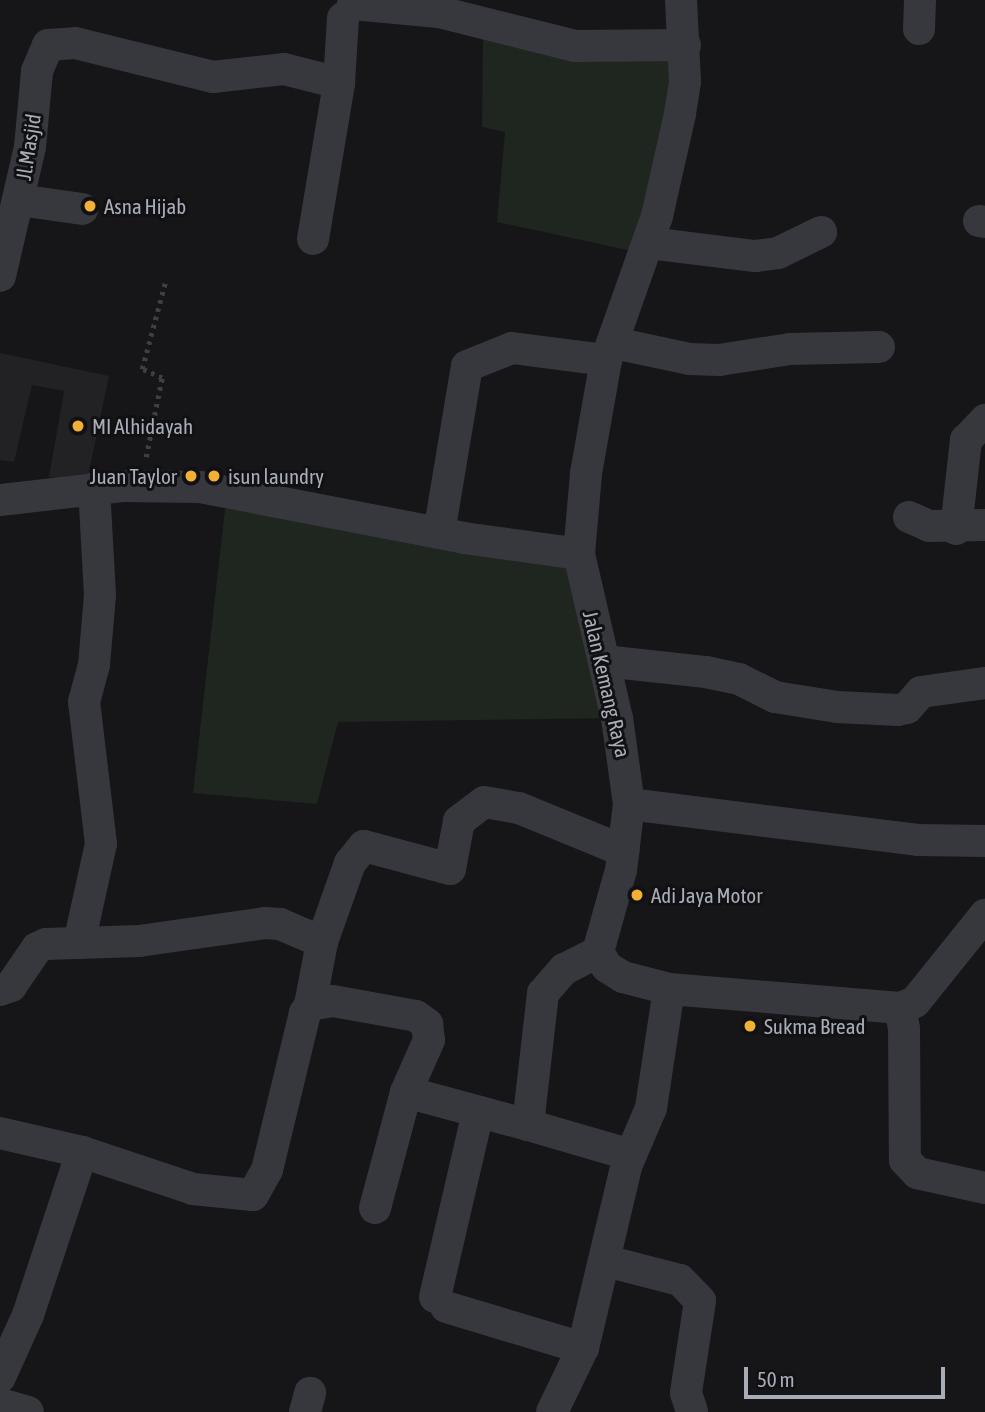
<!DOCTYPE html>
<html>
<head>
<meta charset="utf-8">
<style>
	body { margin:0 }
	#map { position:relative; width:985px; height:1412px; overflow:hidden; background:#161618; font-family:"Asap Condensed",sans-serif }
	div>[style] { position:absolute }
	.built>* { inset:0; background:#222225 }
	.green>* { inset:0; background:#1e261f }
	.path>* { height:4.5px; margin-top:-2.25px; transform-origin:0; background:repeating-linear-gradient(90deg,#3d3f44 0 3.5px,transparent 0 8.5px) }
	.street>* { height:32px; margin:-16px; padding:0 16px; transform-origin:16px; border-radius:16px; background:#37383d }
	.dots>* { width:19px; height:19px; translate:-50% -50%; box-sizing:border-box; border:4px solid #111113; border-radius:50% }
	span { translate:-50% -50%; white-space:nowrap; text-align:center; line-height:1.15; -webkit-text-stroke:6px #111113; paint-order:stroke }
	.street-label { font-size:21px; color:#a8adb8 }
	.poi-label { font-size:21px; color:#a8adb8 }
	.left { translate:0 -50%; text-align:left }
	.right { translate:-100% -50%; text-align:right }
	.scale { position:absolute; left:744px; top:1367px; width:201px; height:32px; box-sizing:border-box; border:4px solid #a8adb8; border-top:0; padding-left:9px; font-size:21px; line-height:24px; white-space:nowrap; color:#a8adb8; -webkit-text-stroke:5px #111113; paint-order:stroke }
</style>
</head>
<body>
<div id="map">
	<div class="built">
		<i style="clip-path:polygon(0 353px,109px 376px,87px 481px,49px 477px,64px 391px,32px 385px,14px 462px,0 460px)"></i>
	</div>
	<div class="green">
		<i style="clip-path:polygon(483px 38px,681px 62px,637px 252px,497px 222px,505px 132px,482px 127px)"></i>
		<i style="clip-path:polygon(227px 491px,579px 554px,617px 718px,338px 722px,317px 804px,193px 793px)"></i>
	</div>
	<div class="path">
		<i style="left:146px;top:457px;width:81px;rotate:-78.6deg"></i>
		<i style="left:162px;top:378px;width:22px;rotate:-156deg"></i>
		<i style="left:142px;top:369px;width:89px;rotate:-75deg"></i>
	</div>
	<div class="street">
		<i style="left:681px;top:0;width:82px;rotate:87.2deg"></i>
		<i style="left:685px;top:82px;width:32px;rotate:99deg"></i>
		<i style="left:680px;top:114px;width:105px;rotate:102.7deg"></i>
		<i style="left:657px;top:216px;width:153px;rotate:109.5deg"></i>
		<i style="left:606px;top:360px;width:116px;rotate:100deg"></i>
		<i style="left:586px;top:474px;width:80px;rotate:95deg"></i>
		<i style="left:579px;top:554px;width:168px;rotate:77deg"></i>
		<i style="left:617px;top:718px;width:87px;rotate:82.1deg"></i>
		<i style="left:629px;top:804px;width:66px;rotate:96.9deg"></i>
		<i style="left:621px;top:870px;width:85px;rotate:105.7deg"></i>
		<i style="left:598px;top:952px;width:17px;rotate:59deg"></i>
		<i style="left:607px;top:967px;width:19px;rotate:32deg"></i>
		<i style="left:623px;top:977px;width:48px;rotate:14.6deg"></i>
		<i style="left:669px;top:989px;width:232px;rotate:4.7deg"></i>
		<i style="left:900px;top:1008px;width:16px;rotate:-22deg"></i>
		<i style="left:915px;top:1002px;width:112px;rotate:-51.2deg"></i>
		<i style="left:353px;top:4px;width:86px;rotate:5.3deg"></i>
		<i style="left:439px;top:12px;width:140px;rotate:14deg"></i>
		<i style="left:575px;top:46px;width:110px;rotate:-0.5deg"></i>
		<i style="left:919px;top:29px;width:29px;rotate:-88deg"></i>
		<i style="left:19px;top:200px;width:64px;rotate:8.1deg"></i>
		<i style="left:979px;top:221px;width:6px;rotate:9deg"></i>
		<i style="left:313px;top:239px;width:158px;rotate:-80.5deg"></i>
		<i style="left:339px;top:83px;width:65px;rotate:-86.5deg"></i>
		<i style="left:649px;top:243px;width:107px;rotate:7deg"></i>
		<i style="left:755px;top:256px;width:23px;rotate:-7deg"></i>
		<i style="left:778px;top:253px;width:48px;rotate:-26deg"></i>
		<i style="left:0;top:276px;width:132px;rotate:-76.9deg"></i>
		<i style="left:30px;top:147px;width:76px;rotate:-84.7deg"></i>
		<i style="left:37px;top:71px;width:28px;rotate:-67deg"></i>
		<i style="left:48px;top:45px;width:27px;rotate:-4deg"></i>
		<i style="left:75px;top:43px;width:142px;rotate:13.8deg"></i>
		<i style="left:213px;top:77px;width:71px;rotate:-6.4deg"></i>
		<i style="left:284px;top:69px;width:57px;rotate:14.3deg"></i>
		<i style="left:614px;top:343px;width:78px;rotate:11.9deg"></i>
		<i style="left:690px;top:359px;width:29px;rotate:2deg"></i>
		<i style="left:719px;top:360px;width:72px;rotate:-8.8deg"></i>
		<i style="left:790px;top:349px;width:89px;rotate:-1.3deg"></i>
		<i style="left:0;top:500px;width:123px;rotate:-6.5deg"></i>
		<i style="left:122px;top:486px;width:78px;rotate:0.7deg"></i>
		<i style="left:200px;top:487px;width:269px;rotate:10.9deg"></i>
		<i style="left:464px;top:538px;width:116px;rotate:7.9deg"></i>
		<i style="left:909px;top:517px;width:22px;rotate:24deg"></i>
		<i style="left:929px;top:526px;width:56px;rotate:-1deg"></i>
		<i style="left:956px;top:529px;width:90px;rotate:-83.6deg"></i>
		<i style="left:966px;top:440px;width:28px;rotate:-46deg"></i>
		<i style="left:439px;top:533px;width:169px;rotate:-80.5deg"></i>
		<i style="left:467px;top:366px;width:48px;rotate:-21.8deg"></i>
		<i style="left:512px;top:348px;width:95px;rotate:7.3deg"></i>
		<i style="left:604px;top:661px;width:103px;rotate:6.2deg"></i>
		<i style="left:706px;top:672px;width:34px;rotate:12deg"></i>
		<i style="left:739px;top:679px;width:40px;rotate:26.6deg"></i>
		<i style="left:775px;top:697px;width:63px;rotate:9.2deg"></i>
		<i style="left:837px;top:707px;width:61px;rotate:2.8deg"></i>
		<i style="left:898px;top:710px;width:9px;rotate:-13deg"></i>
		<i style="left:907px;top:708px;width:21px;rotate:-49deg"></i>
		<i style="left:921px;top:692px;width:65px;rotate:-8deg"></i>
		<i style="left:629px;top:804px;width:291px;rotate:7.1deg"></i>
		<i style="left:918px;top:840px;width:67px;rotate:0.9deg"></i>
		<i style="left:79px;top:943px;width:101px;rotate:-77.5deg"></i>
		<i style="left:101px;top:844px;width:143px;rotate:-96.8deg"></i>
		<i style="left:84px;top:702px;width:38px;rotate:-75deg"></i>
		<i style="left:94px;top:665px;width:70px;rotate:-85.1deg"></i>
		<i style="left:100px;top:595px;width:107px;rotate:-93.2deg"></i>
		<i style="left:598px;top:952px;width:38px;rotate:153deg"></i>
		<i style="left:564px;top:969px;width:32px;rotate:131deg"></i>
		<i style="left:543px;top:993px;width:133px;rotate:96.5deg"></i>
		<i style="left:528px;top:1125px;width:107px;rotate:16.2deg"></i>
		<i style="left:0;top:990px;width:12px;rotate:-20deg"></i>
		<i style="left:11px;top:986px;width:46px;rotate:-55.6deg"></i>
		<i style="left:37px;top:948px;width:10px;rotate:-24deg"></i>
		<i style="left:46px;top:944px;width:93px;rotate:-1.8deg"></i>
		<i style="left:139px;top:941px;width:127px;rotate:-8.1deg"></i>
		<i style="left:265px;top:923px;width:15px;rotate:4deg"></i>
		<i style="left:280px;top:924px;width:46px;rotate:23.2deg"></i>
		<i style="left:310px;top:1005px;width:64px;rotate:-79.2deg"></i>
		<i style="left:322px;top:942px;width:84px;rotate:-70.5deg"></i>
		<i style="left:350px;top:863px;width:22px;rotate:-51deg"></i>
		<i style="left:364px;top:846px;width:89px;rotate:15deg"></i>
		<i style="left:450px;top:869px;width:49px;rotate:-79.4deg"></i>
		<i style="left:459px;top:821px;width:31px;rotate:-37deg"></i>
		<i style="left:484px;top:802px;width:36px;rotate:10deg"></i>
		<i style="left:519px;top:808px;width:113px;rotate:22.3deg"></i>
		<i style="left:900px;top:1008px;width:21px;rotate:79deg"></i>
		<i style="left:904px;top:1029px;width:131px;rotate:89.6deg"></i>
		<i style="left:905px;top:1160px;width:18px;rotate:47deg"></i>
		<i style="left:917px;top:1173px;width:70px;rotate:12.4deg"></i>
		<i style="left:0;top:1133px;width:84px;rotate:13deg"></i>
		<i style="left:82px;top:1152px;width:117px;rotate:18.4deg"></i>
		<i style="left:193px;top:1189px;width:60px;rotate:5.7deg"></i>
		<i style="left:253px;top:1195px;width:29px;rotate:-61deg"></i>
		<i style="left:267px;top:1170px;width:162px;rotate:-76.4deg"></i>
		<i style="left:305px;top:1013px;width:9px;rotate:-58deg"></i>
		<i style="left:310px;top:1005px;width:23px;rotate:-10deg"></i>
		<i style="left:333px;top:1001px;width:84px;rotate:10.2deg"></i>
		<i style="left:416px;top:1016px;width:14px;rotate:36deg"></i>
		<i style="left:427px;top:1024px;width:16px;rotate:83deg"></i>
		<i style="left:429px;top:1040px;width:57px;rotate:113.9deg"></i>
		<i style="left:406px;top:1092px;width:126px;rotate:15.1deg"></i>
		<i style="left:375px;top:1208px;width:120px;rotate:-75deg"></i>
		<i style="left:606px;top:1261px;width:76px;rotate:14.4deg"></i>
		<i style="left:680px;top:1280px;width:29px;rotate:46deg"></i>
		<i style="left:700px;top:1301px;width:93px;rotate:98.7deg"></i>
		<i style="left:686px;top:1393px;width:20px;rotate:72deg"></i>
		<i style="left:435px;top:1297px;width:190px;rotate:-76.9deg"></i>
		<i style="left:446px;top:1307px;width:143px;rotate:16.7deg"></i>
		<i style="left:0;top:1377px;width:68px;rotate:-65.7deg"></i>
		<i style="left:28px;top:1315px;width:172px;rotate:-71.7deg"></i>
		<i style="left:0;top:1404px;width:29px;rotate:16deg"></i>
		<i style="left:305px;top:1412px;width:20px;rotate:-75deg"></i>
		<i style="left:552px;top:1412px;width:71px;rotate:-64.2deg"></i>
		<i style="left:583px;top:1348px;width:189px;rotate:-76.6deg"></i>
		<i style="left:627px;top:1164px;width:61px;rotate:-66.8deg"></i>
		<i style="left:651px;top:1108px;width:120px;rotate:-81.4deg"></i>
	</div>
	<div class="dots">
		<i style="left:90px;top:206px;background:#f2b134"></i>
		<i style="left:78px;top:426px;background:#f2b134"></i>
		<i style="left:191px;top:476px;background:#f2b134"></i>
		<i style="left:214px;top:476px;background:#f2b134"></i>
		<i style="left:637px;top:895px;background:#f2b134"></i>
		<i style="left:750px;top:1026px;background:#f2b134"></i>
	</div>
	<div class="street-label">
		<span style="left:28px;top:147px;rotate:-81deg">Jl.Masjid</span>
		<span style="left:607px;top:684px;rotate:77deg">Jalan Kemang Raya</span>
	</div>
	<div class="poi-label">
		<span class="left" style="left:104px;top:206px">Asna Hijab</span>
		<span class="left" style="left:92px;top:426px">MI Alhidayah</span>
		<span class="right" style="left:177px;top:476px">Juan Taylor</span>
		<span class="left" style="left:228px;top:476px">isun laundry</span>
		<span class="left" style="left:651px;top:895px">Adi Jaya Motor</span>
		<span class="left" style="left:764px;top:1026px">Sukma Bread</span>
	</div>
	<div class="scale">50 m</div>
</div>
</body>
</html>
